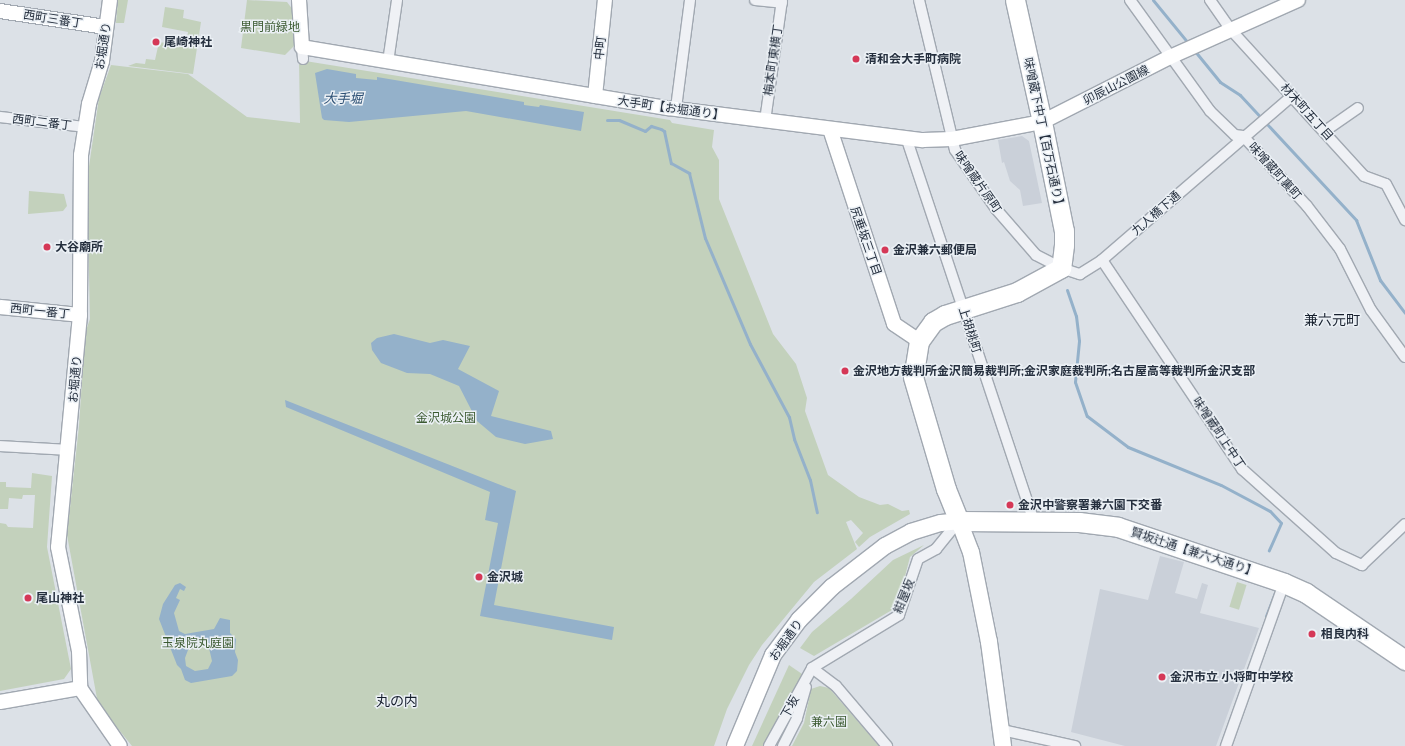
<!DOCTYPE html>
<html>
<head>
<meta charset="utf-8">
<style>
	body { margin:0 }
	#map { position:relative; width:1405px; height:746px; overflow:hidden; background:#dce1e7; font-family:Mulish,"Noto Sans JP",sans-serif }
	div>[style] { position:absolute }
	.built>* { inset:0; background:#cad0d9 }
	.green>* { inset:0; background:#c3d1bc; transform-origin:0 0 }
	.water>* { inset:0; background:#94b1ca }
	.stream>* { height:3px; margin:-1.5px; padding:0 1.5px; transform-origin:1.5px; border-radius:1.5px; background:#94b1ca }
	.roads { filter:drop-shadow(1px 0 #a1a8b1) drop-shadow(-1px 0 #a1a8b1) drop-shadow(0 1px #a1a8b1) drop-shadow(0 -1px #a1a8b1) }
	.street>* { height:10px; margin:-5px; padding:0 5px; transform-origin:5px; border-radius:5px; background:#eff1f5 }
	.secondary>* { height:14px; margin:-7px; padding:0 7px; transform-origin:7px; border-radius:7px; background:#fff }
	.primary>* { height:16px; margin:-8px; padding:0 8px; transform-origin:8px; border-radius:8px; background:#fff }
	.highway>* { height:19px; margin:-9.5px; padding:0 9.5px; transform-origin:9.5px; border-radius:9.5px; background:#fff }
	.dots>* { width:11px; height:11px; translate:-50% -50%; box-sizing:border-box; border:2px solid #ebf0f5; border-radius:50% }
	span { translate:-50% -50%; white-space:nowrap; text-align:center; line-height:1.15; -webkit-text-stroke:3px #ebf0f5; paint-order:stroke }
	.street-label { font-size:12px; color:#252f3e }
	.park-label { font-size:12px; color:#3b5a31 }
	.poi-label { font-size:12px; color:#252f3e; font-weight:700 }
	.left { translate:0 -50%; text-align:left }
	.water-label { font-size:13px; color:#2d5074; font-style:italic }
	.quarter-label { font-size:14px; color:#17202e }
</style>
</head>
<body>
<div id="map">
	<div class="built">
		<i style="clip-path:polygon(1022px 136px,1029px 141px,1042px 203px,1023px 206px,1020px 190px,1010px 181px,1004px 162px,1002px 163px,998px 140px)"></i>
		<i style="clip-path:polygon(1160px 556px,1184px 562px,1175px 593px,1197px 599px,1202px 583px,1208px 585px,1200px 613px,1259px 628px,1216px 746px,1125px 746px,1071px 732px,1100px 589px,1148px 600px)"></i>
	</div>
	<div class="green">
		<i style="clip-path:polygon(118px 0,128px 0,124px 23px,116px 23px)"></i>
		<i style="clip-path:polygon(247px 0,287px 2px,296px 14px,298px 42px,285px 55px,241px 48px)"></i>
		<i style="clip-path:polygon(165px 7px,184px 10px,183px 18px,201px 22px,193px 74px,128px 66px,136px 63px,145px 64px,146px 59px,155px 60px,159px 42px,186px 46px,188px 32px,162px 27px)"></i>
		<i style="clip-path:polygon(299px 60px,670px 120px,672px 123px,714px 130px,712px 147px,719px 160px,719px 199px,773px 334px,796px 364px,807px 398px,805px 411px,828px 475px,859px 497px,880px 505px,888px 504px,902px 511px,909px 510px,910px 514px,870px 537px,859px 547px,855px 542px,863px 533px,851px 520px,846px 522px,857px 549px,814px 582px,762px 645px,749px 665px,727px 709px,714px 746px,132px 746px,98px 704px,67px 535px,79px 426px,85px 333px,90px 319px,87px 180px,99px 98px,111px 65px,188px 74px,247px 117px,300px 123px)"></i>
		<i style="clip-path:polygon(29px 191px,64px 194px,67px 206px,63px 211px,28px 214px)"></i>
		<i style="clip-path:polygon(32px 473px,52px 476px,47px 547px,71px 669px,64px 679px,0 691px,0 523px,6px 524px,8px 527px,33px 528px,35px 495px,23px 495px,22px 499px,9px 498px,8px 509px,0 509px,0 482px,6px 482px,6px 487px,31px 488px)"></i>
		<i style="clip-path:polygon(924px 545px,910px 557px,897px 607px,814px 656px,800px 648px,812px 632px,851px 599px,893px 560px)"></i>
		<i style="left:1237px;top:582px;width:10px;height:26px;rotate:17deg"></i>
		<i style="clip-path:polygon(789px 665px,802px 674px,765px 746px,752px 746px)"></i>
		<i style="clip-path:polygon(820px 686px,829px 688px,879px 746px,792px 746px,804px 723px,811px 689px)"></i>
	</div>
	<div class="water">
		<i style="clip-path:polygon(327px 69px,356px 74px,356px 78px,377px 80px,377px 77px,524px 102px,524px 105px,539px 107px,540px 105px,584px 112px,581px 131px,466px 111px,349px 122px,324px 120px,322px 118px,315px 73px)"></i>
		<i style="clip-path:polygon(394px 334px,430px 343px,443px 340px,470px 346px,458px 369px,499px 391px,491px 416px,551px 431px,553px 439px,525px 444px,496px 437px,477px 421px,459px 386px,430px 374px,407px 373px,381px 363px,372px 350px,371px 343px,377px 338px)"></i>
		<i style="clip-path:polygon(285px 400px,516px 491px,494px 605px,614px 627px,612px 640px,480px 616px,498px 523px,485px 520px,490px 492px,286px 407px)"></i>
		<i style="clip-path:polygon(evenodd,180px 583px,186px 587px,184px 591px,180px 589px,176px 598px,180px 600px,174px 613px,179px 631px,185px 634px,214px 629px,220px 618px,230px 620px,230px 633px,236px 639px,235px 652px,238px 660px,237px 671px,232px 676px,191px 683px,185px 680px,181px 669px,177px 665px,159px 619px,163px 604px,175px 585px,180px 583px,201px 642px,209px 648px,212px 661px,208px 669px,195px 671px,186px 666px,185px 658px,188px 650px,201px 642px)"></i>
	</div>
	<div class="stream">
		<i style="left:1153px;top:0;width:57px;rotate:50.7deg"></i>
		<i style="left:1194px;top:50px;width:41px;rotate:50.9deg"></i>
		<i style="left:1220px;top:82px;width:24px;rotate:33deg"></i>
		<i style="left:1240px;top:95px;width:171px;rotate:47.1deg"></i>
		<i style="left:1356px;top:220px;width:65px;rotate:68.2deg"></i>
		<i style="left:1380px;top:280px;width:41px;rotate:52.9deg"></i>
		<i style="left:607px;top:120px;width:12px"></i>
		<i style="left:619px;top:120px;width:28px;rotate:23deg"></i>
		<i style="left:645px;top:131px;width:8px;rotate:-40deg"></i>
		<i style="left:651px;top:126px;width:10px;rotate:17deg"></i>
		<i style="left:661px;top:129px;width:4px;rotate:34deg"></i>
		<i style="left:664px;top:131px;width:33px;rotate:78deg"></i>
		<i style="left:671px;top:163px;width:21px;rotate:29deg"></i>
		<i style="left:689px;top:173px;width:67px;rotate:76.2deg"></i>
		<i style="left:705px;top:238px;width:115px;rotate:67deg"></i>
		<i style="left:750px;top:344px;width:83px;rotate:61.9deg"></i>
		<i style="left:789px;top:417px;width:23px;rotate:77deg"></i>
		<i style="left:794px;top:439px;width:44px;rotate:68.7deg"></i>
		<i style="left:810px;top:480px;width:33px;rotate:78deg"></i>
		<i style="left:1067px;top:290px;width:28px;rotate:71deg"></i>
		<i style="left:1076px;top:316px;width:25px;rotate:83deg"></i>
		<i style="left:1079px;top:341px;width:41px;rotate:95.6deg"></i>
		<i style="left:1075px;top:382px;width:36px;rotate:71deg"></i>
		<i style="left:1087px;top:416px;width:51px;rotate:37.1deg"></i>
		<i style="left:1128px;top:447px;width:100px;rotate:22.2deg"></i>
		<i style="left:1221px;top:485px;width:55px;rotate:28deg"></i>
		<i style="left:1270px;top:511px;width:16px;rotate:47deg"></i>
		<i style="left:1281px;top:523px;width:30px;rotate:114deg"></i>
		<i style="left:1266px;top:616px;width:25px;rotate:-69deg"></i>
	</div>
	<div class="roads">
		<div class="street">
			<i style="left:755px;top:0;width:27px;rotate:6deg"></i>
			<i style="left:919px;top:0;width:154px;rotate:76.5deg"></i>
			<i style="left:955px;top:150px;width:72px;rotate:55.2deg"></i>
			<i style="left:996px;top:209px;width:61px;rotate:49deg"></i>
			<i style="left:1036px;top:255px;width:28px;rotate:27deg"></i>
			<i style="left:1061px;top:268px;width:20px;rotate:18deg"></i>
			<i style="left:1080px;top:274px;width:26px;rotate:-32deg"></i>
			<i style="left:1102px;top:260px;width:251px;rotate:-40.8deg"></i>
			<i style="left:1130px;top:0;width:137px;rotate:54.2deg"></i>
			<i style="left:1210px;top:111px;width:35px;rotate:44deg"></i>
			<i style="left:1235px;top:135px;width:8px;rotate:7deg"></i>
			<i style="left:1243px;top:136px;width:95px;rotate:47.6deg"></i>
			<i style="left:1307px;top:206px;width:54px;rotate:52.5deg"></i>
			<i style="left:1340px;top:249px;width:68px;rotate:63.1deg"></i>
			<i style="left:1371px;top:310px;width:58px;rotate:54.1deg"></i>
			<i style="left:1210px;top:0;width:38px;rotate:55deg"></i>
			<i style="left:1232px;top:31px;width:196px;rotate:47.7deg"></i>
			<i style="left:1364px;top:176px;width:23px;rotate:20deg"></i>
			<i style="left:1386px;top:184px;width:41px;rotate:62.2deg"></i>
			<i style="left:302px;top:47px;width:12px;rotate:85deg"></i>
			<i style="left:388px;top:62px;width:63px;rotate:-81.7deg"></i>
			<i style="left:676px;top:108px;width:109px;rotate:-82.6deg"></i>
			<i style="left:0;top:117px;width:86px;rotate:6.7deg"></i>
			<i style="left:765px;top:121px;width:122px;rotate:-82deg"></i>
			<i style="left:1325px;top:131px;width:40px;rotate:-34.9deg"></i>
			<i style="left:907px;top:140px;width:402px;rotate:71.6deg"></i>
			<i style="left:1102px;top:260px;width:252px;rotate:56.2deg"></i>
			<i style="left:1242px;top:469px;width:126px;rotate:41.8deg"></i>
			<i style="left:1336px;top:553px;width:29px;rotate:25deg"></i>
			<i style="left:1362px;top:565px;width:59px;rotate:-43.6deg"></i>
			<i style="left:0;top:446px;width:69px;rotate:3.3deg"></i>
			<i style="left:812px;top:668px;width:102px;rotate:-31.3deg"></i>
			<i style="left:899px;top:615px;width:59px;rotate:-71.3deg"></i>
			<i style="left:918px;top:559px;width:21px;rotate:-29deg"></i>
			<i style="left:936px;top:549px;width:36px;rotate:-51deg"></i>
			<i style="left:812px;top:668px;width:30px;rotate:37deg"></i>
			<i style="left:836px;top:686px;width:79px;rotate:49.6deg"></i>
			<i style="left:1002px;top:730px;width:75px;rotate:12.4deg"></i>
			<i style="left:769px;top:746px;width:89px;rotate:-61.1deg"></i>
			<i style="left:783px;top:746px;width:31px;rotate:-63deg"></i>
			<i style="left:797px;top:718px;width:32px;rotate:-74deg"></i>
			<i style="left:1226px;top:746px;width:173px;rotate:-70.4deg"></i>
		</div>
		<div class="secondary">
			<i style="left:110px;top:0;width:62px;rotate:97.5deg"></i>
			<i style="left:102px;top:61px;width:45px;rotate:106.8deg"></i>
			<i style="left:89px;top:104px;width:52px;rotate:98.9deg"></i>
			<i style="left:81px;top:155px;width:160px;rotate:90.4deg"></i>
			<i style="left:80px;top:315px;width:233px;rotate:95.4deg"></i>
			<i style="left:58px;top:547px;width:106px;rotate:78.6deg"></i>
			<i style="left:79px;top:651px;width:37px;rotate:88deg"></i>
			<i style="left:80px;top:688px;width:70px;rotate:55.4deg"></i>
			<i style="left:299px;top:0;width:47px;rotate:86.3deg"></i>
			<i style="left:302px;top:47px;width:371px;rotate:9.5deg"></i>
			<i style="left:668px;top:108px;width:257px;rotate:7.2deg"></i>
			<i style="left:923px;top:140px;width:29px;rotate:-2deg"></i>
			<i style="left:952px;top:139px;width:92px;rotate:-10.7deg"></i>
			<i style="left:1042px;top:122px;width:144px;rotate:-26.9deg"></i>
			<i style="left:1170px;top:57px;width:140px;rotate:-24deg"></i>
			<i style="left:0;top:11px;width:107px;rotate:8.6deg"></i>
			<i style="left:595px;top:96px;width:97px;rotate:-84.1deg"></i>
			<i style="left:830px;top:129px;width:205px;rotate:71.8deg"></i>
			<i style="left:894px;top:324px;width:30px;rotate:34deg"></i>
			<i style="left:0;top:307px;width:80px;rotate:5.7deg"></i>
			<i style="left:0;top:702px;width:81px;rotate:-9.9deg"></i>
		</div>
		<div class="primary">
			<i style="left:735px;top:746px;width:99px;rotate:-67.3deg"></i>
			<i style="left:773px;top:655px;width:44px;rotate:-53.4deg"></i>
			<i style="left:799px;top:620px;width:47px;rotate:-45deg"></i>
			<i style="left:832px;top:587px;width:67px;rotate:-37.7deg"></i>
			<i style="left:885px;top:546px;width:30px;rotate:-28deg"></i>
			<i style="left:911px;top:532px;width:31px;rotate:-17deg"></i>
			<i style="left:941px;top:523px;width:18px;rotate:-6deg"></i>
			<i style="left:959px;top:521px;width:33px;rotate:69deg"></i>
			<i style="left:971px;top:552px;width:92px;rotate:78.7deg"></i>
			<i style="left:989px;top:642px;width:105px;rotate:82.3deg"></i>
		</div>
		<div class="highway">
			<i style="left:1015px;top:0;width:125px;rotate:77.5deg"></i>
			<i style="left:1042px;top:122px;width:111px;rotate:78.6deg"></i>
			<i style="left:1064px;top:231px;width:14px;rotate:90deg"></i>
			<i style="left:1064px;top:245px;width:23px;rotate:97deg"></i>
			<i style="left:1061px;top:268px;width:50px;rotate:151.4deg"></i>
			<i style="left:1017px;top:292px;width:76px;rotate:162.3deg"></i>
			<i style="left:945px;top:315px;width:14px;rotate:150deg"></i>
			<i style="left:933px;top:322px;width:24px;rotate:126deg"></i>
			<i style="left:919px;top:341px;width:36px;rotate:99deg"></i>
			<i style="left:913px;top:377px;width:117px;rotate:73.6deg"></i>
			<i style="left:946px;top:489px;width:35px;rotate:68deg"></i>
			<i style="left:959px;top:521px;width:120px;rotate:0.5deg"></i>
			<i style="left:1079px;top:522px;width:39px;rotate:7deg"></i>
			<i style="left:1118px;top:527px;width:175px;rotate:18.6deg"></i>
			<i style="left:1284px;top:583px;width:24px;rotate:24deg"></i>
			<i style="left:1306px;top:593px;width:120px;rotate:34.1deg"></i>
		</div>
	</div>
	<div class="dots">
		<i style="left:156px;top:42px;background:#d53857"></i>
		<i style="left:856px;top:59px;background:#d53857"></i>
		<i style="left:47px;top:247px;background:#d53857"></i>
		<i style="left:885px;top:250px;background:#d53857"></i>
		<i style="left:845px;top:371px;background:#d53857"></i>
		<i style="left:1010px;top:505px;background:#d53857"></i>
		<i style="left:479px;top:577px;background:#d53857"></i>
		<i style="left:28px;top:598px;background:#d53857"></i>
		<i style="left:1312px;top:634px;background:#d53857"></i>
		<i style="left:1162px;top:677px;background:#d53857"></i>
	</div>
	<div class="street-label">
		<span style="left:53px;top:19px;rotate:9deg">西町三番丁</span>
		<span style="left:103px;top:46px;rotate:-81deg">お堀通り</span>
		<span style="left:600px;top:48px;rotate:-84deg">中町</span>
		<span style="left:773px;top:60px;rotate:-82deg">梅本町東横丁</span>
		<span style="left:1116px;top:85px;rotate:-27deg">卯辰山公園線</span>
		<span style="left:671px;top:108px;rotate:8deg">大手町【お堀通り】</span>
		<span style="left:1307px;top:112px;rotate:48deg">材木町五丁目</span>
		<span style="left:42px;top:122px;rotate:7deg">西町二番丁</span>
		<span style="left:1044px;top:134px;rotate:78deg">味噌蔵下中丁【百万石通り】</span>
		<span style="left:1275px;top:171px;rotate:48deg">味噌蔵町裏町</span>
		<span style="left:978px;top:182px;rotate:55deg">味噌蔵片原町</span>
		<span style="left:1156px;top:213px;rotate:-41deg">九人橋下通</span>
		<span style="left:866px;top:241px;rotate:71deg">尻垂坂三丁目</span>
		<span style="left:40px;top:311px;rotate:6deg">西町一番丁</span>
		<span style="left:970px;top:330px;rotate:72deg">上胡桃町</span>
		<span style="left:75px;top:379px;rotate:-85deg">お堀通り</span>
		<span style="left:1219px;top:433px;rotate:56deg">味噌蔵町上中丁</span>
		<span style="left:1194px;top:552px;rotate:18deg">賢坂辻通【兼六大通り】</span>
		<span style="left:904px;top:596px;rotate:-68deg">紺屋坂</span>
		<span style="left:786px;top:640px;rotate:-54deg">お堀通り</span>
		<span style="left:790px;top:707px;rotate:-61deg">下坂</span>
	</div>
	<div class="park-label">
		<span style="left:270px;top:27px">黒門前緑地</span>
		<span style="left:446px;top:418px">金沢城公園</span>
		<span style="left:198px;top:643px">玉泉院丸庭園</span>
		<span style="left:829px;top:722px">兼六園</span>
	</div>
	<div class="poi-label">
		<span class="left" style="left:164px;top:42px">尾崎神社</span>
		<span class="left" style="left:865px;top:59px">清和会大手町病院</span>
		<span class="left" style="left:55px;top:247px">大谷廟所</span>
		<span class="left" style="left:893px;top:250px">金沢兼六郵便局</span>
		<span class="left" style="left:853px;top:371px">金沢地方裁判所金沢簡易裁判所;金沢家庭裁判所;名古屋高等裁判所金沢支部</span>
		<span class="left" style="left:1018px;top:505px">金沢中警察署兼六園下交番</span>
		<span class="left" style="left:487px;top:577px">金沢城</span>
		<span class="left" style="left:36px;top:598px">尾山神社</span>
		<span class="left" style="left:1321px;top:634px">相良内科</span>
		<span class="left" style="left:1170px;top:677px">金沢市立 小将町中学校</span>
	</div>
	<div class="water-label">
		<span style="left:343px;top:98px">大手堀</span>
	</div>
	<div class="quarter-label">
		<span style="left:1332px;top:320px">兼六元町</span>
		<span style="left:397px;top:701px">丸の内</span>
	</div>
</div>
</body>
</html>
